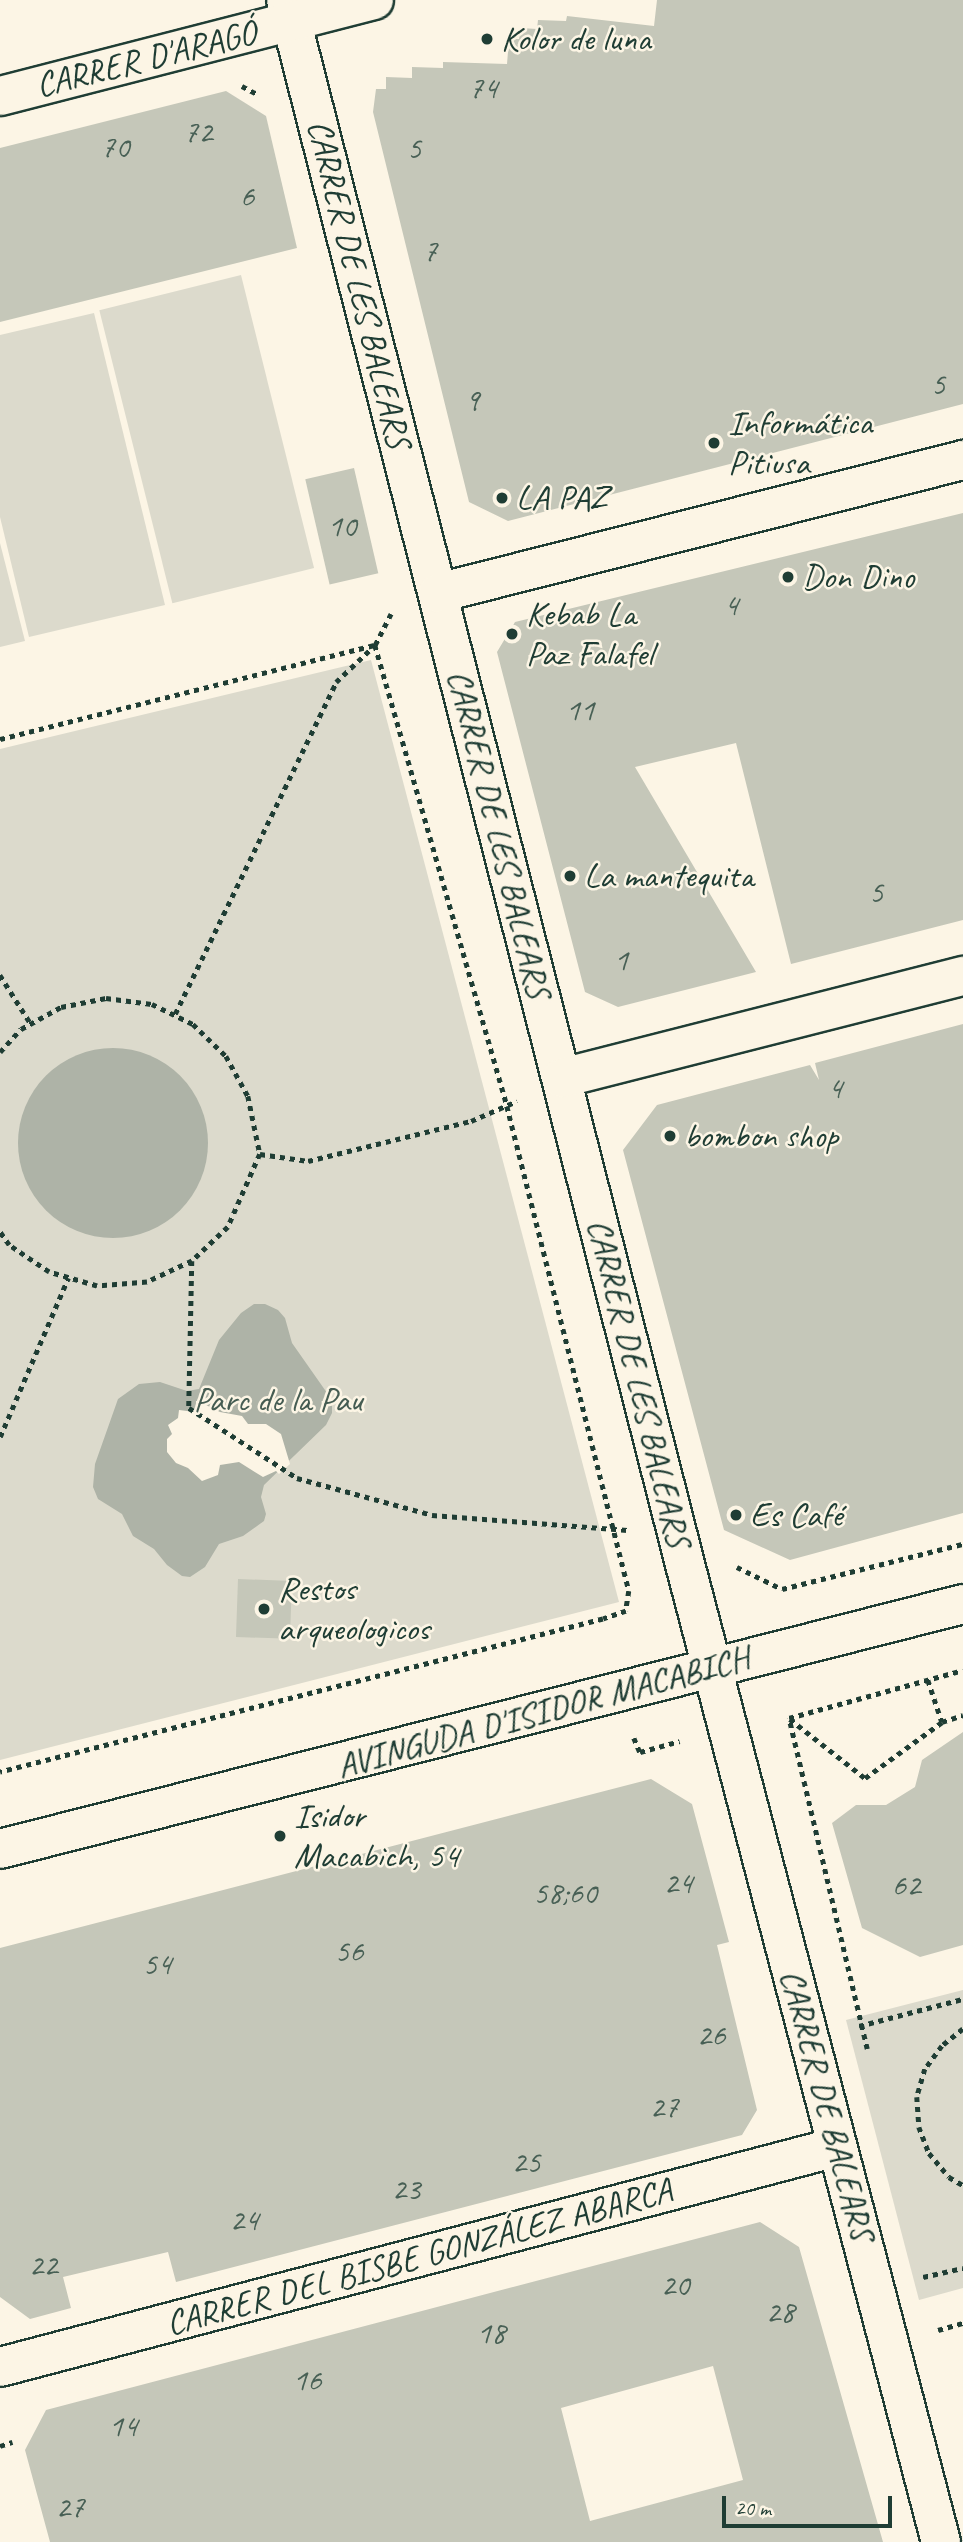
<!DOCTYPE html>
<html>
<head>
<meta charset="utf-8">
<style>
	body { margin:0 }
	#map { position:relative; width:963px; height:2542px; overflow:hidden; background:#fcf5e5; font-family:Caveat,sans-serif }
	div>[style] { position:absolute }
	.green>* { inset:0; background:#dcdacc; transform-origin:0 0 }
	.water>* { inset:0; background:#aeb3a7 }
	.round { border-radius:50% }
	.pier>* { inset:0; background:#fcf5e5 }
	.building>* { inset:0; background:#c5c7b9; transform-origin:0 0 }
	.path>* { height:4.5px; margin-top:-2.25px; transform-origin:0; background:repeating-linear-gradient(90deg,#1f3d34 0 5px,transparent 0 10px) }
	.roads { filter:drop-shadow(2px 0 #1f3d34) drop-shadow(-2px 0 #1f3d34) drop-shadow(0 2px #1f3d34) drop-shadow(0 -2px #1f3d34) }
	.minor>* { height:38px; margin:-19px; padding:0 19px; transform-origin:19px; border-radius:19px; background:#fcf5e5 }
	.dots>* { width:19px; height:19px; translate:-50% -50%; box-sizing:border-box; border:4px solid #fcf5e5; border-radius:50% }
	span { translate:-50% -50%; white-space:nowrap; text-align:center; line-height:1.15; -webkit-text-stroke:5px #fcf5e5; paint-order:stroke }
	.number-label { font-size:32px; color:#486055 }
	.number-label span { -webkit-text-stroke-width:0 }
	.poi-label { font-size:35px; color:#1f3d34 }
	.left { translate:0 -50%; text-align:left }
	.street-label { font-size:35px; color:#1f3d34 }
	.park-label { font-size:35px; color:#455c52 }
	.scale { position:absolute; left:722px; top:2496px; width:170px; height:32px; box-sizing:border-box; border:4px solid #1f3d34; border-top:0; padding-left:9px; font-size:21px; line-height:24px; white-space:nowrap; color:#1f3d34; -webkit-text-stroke:5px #fcf5e5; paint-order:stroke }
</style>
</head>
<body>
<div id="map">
	<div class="green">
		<i style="left:241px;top:275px;width:302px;height:146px;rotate:76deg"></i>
		<i style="clip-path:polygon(94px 313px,165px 605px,29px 637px,0 517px,0 335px)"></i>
		<i style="clip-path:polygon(0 543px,25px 641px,0 647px)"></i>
		<i style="clip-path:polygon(371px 660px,619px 1602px,0 1760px,0 749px)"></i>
		<i style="clip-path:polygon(963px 1990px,963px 2288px,919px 2300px,846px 2020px)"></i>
	</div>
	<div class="water">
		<i class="round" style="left:18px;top:1048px;width:190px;height:190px"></i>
		<i style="clip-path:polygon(254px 1304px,265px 1304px,278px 1310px,285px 1318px,292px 1343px,332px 1400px,332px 1413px,326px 1425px,264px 1485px,261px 1497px,266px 1514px,264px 1521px,243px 1536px,219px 1544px,205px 1567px,190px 1577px,182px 1576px,167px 1565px,154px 1549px,133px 1536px,122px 1514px,98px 1499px,93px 1487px,95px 1464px,118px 1399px,139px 1384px,160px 1382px,187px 1391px,199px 1389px,219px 1340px,241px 1313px)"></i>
	</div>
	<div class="pier">
		<i style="clip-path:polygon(200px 1402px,220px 1412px,242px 1416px,248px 1424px,266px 1424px,281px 1434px,290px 1464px,279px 1474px,276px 1471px,263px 1477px,239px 1462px,220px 1465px,218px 1475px,202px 1481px,188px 1468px,176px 1463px,167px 1452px,167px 1439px,172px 1434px,168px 1425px,178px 1418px,179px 1410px,195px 1412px,201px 1408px)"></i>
	</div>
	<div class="building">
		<i style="clip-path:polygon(657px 0,963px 0,963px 404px,508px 521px,469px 502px,373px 112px,376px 89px,386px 89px,386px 77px,412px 78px,412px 67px,443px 68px,443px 62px,507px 64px,509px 39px,519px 39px,521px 28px,537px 29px,538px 20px,566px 21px,567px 16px,654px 26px)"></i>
		<i style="clip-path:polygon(226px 91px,266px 116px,297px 248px,0 322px,0 148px)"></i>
		<i style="left:354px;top:468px;width:108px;height:50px;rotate:77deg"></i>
		<i style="clip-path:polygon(963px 513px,963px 920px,791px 964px,736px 743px,635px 767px,756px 972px,618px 1007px,585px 992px,497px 652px,515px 622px)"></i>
		<i style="clip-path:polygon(963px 1024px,963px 1513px,790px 1560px,724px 1530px,623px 1150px,657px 1105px,810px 1065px,819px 1080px,815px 1063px)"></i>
		<i style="left:238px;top:1579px;width:54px;height:58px;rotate:2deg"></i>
		<i style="clip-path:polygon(963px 1732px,963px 1945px,920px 1957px,862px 1928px,832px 1823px,856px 1805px,886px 1805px,915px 1787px,922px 1760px)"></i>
		<i style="clip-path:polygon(651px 1779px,692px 1804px,729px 1942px,717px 1945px,757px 2110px,742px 2135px,176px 2282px,168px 2252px,63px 2277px,71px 2308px,30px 2319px,0 2297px,0 1948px)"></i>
		<i style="clip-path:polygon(evenodd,760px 2222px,799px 2247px,883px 2542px,50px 2542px,25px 2450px,46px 2410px,760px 2222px,713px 2366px,743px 2480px,590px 2521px,561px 2408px,713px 2366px)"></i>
	</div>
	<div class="path">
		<i style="left:242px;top:86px;width:19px;rotate:28deg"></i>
		<i style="left:0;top:739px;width:387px;rotate:-14.1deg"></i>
		<i style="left:375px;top:645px;width:480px;rotate:74deg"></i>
		<i style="left:507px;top:1106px;width:500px;rotate:75.88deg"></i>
		<i style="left:629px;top:1591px;width:20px;rotate:99deg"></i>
		<i style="left:626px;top:1611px;width:24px;rotate:161deg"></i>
		<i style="left:603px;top:1619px;width:622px;rotate:165.76deg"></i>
		<i style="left:0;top:975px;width:58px;rotate:57.7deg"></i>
		<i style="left:175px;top:1014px;width:369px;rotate:-64.1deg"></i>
		<i style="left:336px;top:682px;width:54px;rotate:-43.5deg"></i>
		<i style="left:375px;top:645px;width:35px;rotate:-63deg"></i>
		<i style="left:0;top:1052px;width:31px;rotate:-48deg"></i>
		<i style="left:21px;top:1029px;width:46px;rotate:-28.8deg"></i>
		<i style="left:61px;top:1007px;width:46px;rotate:-11.3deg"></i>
		<i style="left:106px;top:998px;width:46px;rotate:7.4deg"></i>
		<i style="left:152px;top:1004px;width:46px;rotate:26deg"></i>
		<i style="left:193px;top:1024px;width:46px;rotate:44.1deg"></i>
		<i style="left:226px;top:1056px;width:46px;rotate:61.2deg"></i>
		<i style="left:248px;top:1096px;width:59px;rotate:78.3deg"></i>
		<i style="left:260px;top:1154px;width:80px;rotate:113.7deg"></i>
		<i style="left:228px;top:1227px;width:50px;rotate:136.6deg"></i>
		<i style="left:192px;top:1261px;width:50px;rotate:155deg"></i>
		<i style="left:147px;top:1282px;width:50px;rotate:175.4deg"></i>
		<i style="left:97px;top:1286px;width:50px;rotate:-163.7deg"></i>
		<i style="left:49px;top:1272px;width:48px;rotate:-146deg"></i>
		<i style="left:9px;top:1245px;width:16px;rotate:-125deg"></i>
		<i style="left:260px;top:1154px;width:49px;rotate:8.3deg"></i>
		<i style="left:308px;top:1161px;width:168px;rotate:-13.8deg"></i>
		<i style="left:471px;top:1121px;width:50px;rotate:-23.5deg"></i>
		<i style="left:192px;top:1261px;width:147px;rotate:91.2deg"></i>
		<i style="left:189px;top:1408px;width:129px;rotate:32.9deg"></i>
		<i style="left:297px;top:1478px;width:140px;rotate:15.3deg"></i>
		<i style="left:432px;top:1515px;width:196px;rotate:4.4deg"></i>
		<i style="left:0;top:1437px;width:173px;rotate:-66.8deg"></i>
		<i style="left:737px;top:1567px;width:50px;rotate:26.1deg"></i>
		<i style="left:782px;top:1589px;width:187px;rotate:-14deg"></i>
		<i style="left:928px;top:1680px;width:44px;rotate:71.6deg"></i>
		<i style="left:942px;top:1722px;width:22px;rotate:-18deg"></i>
		<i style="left:790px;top:1719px;width:95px;rotate:38.2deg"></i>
		<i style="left:865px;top:1778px;width:95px;rotate:-36deg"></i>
		<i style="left:634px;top:1738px;width:15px;rotate:67deg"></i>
		<i style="left:640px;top:1752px;width:41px;rotate:-15.4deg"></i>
		<i style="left:859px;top:2026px;width:107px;rotate:-14.6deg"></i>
		<i style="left:963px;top:2029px;width:27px;rotate:141deg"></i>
		<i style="left:942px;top:2046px;width:29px;rotate:126deg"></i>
		<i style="left:925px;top:2069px;width:29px;rotate:106deg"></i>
		<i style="left:917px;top:2097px;width:30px;rotate:86deg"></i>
		<i style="left:919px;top:2127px;width:28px;rotate:69deg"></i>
		<i style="left:929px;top:2153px;width:31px;rotate:50deg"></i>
		<i style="left:949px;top:2177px;width:16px;rotate:30deg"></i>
		<i style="left:867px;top:2049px;width:340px;rotate:-103.3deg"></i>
		<i style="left:789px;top:1718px;width:180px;rotate:-15.4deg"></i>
		<i style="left:923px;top:2277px;width:41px;rotate:-12.7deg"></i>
		<i style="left:938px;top:2330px;width:26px;rotate:-16deg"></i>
		<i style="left:0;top:2446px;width:13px;rotate:-18deg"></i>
	</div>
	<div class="roads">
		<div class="minor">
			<i style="left:286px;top:0;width:1618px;rotate:75.69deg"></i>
			<i style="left:686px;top:1568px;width:1007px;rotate:75.33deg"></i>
			<i style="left:0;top:96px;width:386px;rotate:-14.4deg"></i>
			<i style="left:438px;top:593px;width:542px;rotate:-14.22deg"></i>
			<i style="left:562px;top:1078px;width:414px;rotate:-14.3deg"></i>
			<i style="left:0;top:1849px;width:994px;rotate:-14.27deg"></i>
			<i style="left:0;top:2367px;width:865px;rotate:-14.73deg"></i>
		</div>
	</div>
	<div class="dots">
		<i style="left:487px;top:39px;background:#1f3d34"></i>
		<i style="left:714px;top:443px;background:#1f3d34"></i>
		<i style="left:502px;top:498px;background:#1f3d34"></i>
		<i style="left:788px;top:577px;background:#1f3d34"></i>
		<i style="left:512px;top:634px;background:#1f3d34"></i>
		<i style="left:570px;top:876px;background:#1f3d34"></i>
		<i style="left:670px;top:1136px;background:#1f3d34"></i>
		<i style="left:736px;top:1515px;background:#1f3d34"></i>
		<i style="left:264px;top:1609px;background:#1f3d34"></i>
		<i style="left:280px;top:1836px;background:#1f3d34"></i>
	</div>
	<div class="number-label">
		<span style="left:483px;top:88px">74</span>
		<span style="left:198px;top:132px">72</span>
		<span style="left:115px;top:147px">70</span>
		<span style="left:414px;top:148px">5</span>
		<span style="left:247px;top:196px">6</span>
		<span style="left:430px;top:251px">7</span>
		<span style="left:938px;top:384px">5</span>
		<span style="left:472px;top:400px">9</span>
		<span style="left:342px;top:526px">10</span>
		<span style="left:731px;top:605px">4</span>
		<span style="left:580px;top:710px">11</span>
		<span style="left:876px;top:892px">5</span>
		<span style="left:621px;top:960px">1</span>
		<span style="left:835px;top:1088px">4</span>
		<span style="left:678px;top:1883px">24</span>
		<span style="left:906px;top:1885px">62</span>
		<span style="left:565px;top:1893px">58;60</span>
		<span style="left:349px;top:1951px">56</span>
		<span style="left:157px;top:1964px">54</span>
		<span style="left:711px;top:2035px">26</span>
		<span style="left:664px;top:2107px">27</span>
		<span style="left:526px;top:2162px">25</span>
		<span style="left:406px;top:2189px">23</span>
		<span style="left:244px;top:2220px">24</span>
		<span style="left:43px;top:2265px">22</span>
		<span style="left:675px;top:2285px">20</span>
		<span style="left:780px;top:2312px">28</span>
		<span style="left:491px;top:2333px">18</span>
		<span style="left:307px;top:2380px">16</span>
		<span style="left:123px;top:2426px">14</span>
		<span style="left:70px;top:2507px">27</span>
	</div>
	<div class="poi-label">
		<span class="left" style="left:501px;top:39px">Kolor de luna</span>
		<span class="left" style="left:728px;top:443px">Informática<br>Pitiusa</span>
		<span class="left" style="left:516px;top:498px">LA PAZ</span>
		<span class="left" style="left:802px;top:577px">Don Dino</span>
		<span class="left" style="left:526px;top:634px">Kebab La<br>Paz Falafel</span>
		<span class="left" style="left:584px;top:876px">La mantequita</span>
		<span class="left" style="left:684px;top:1136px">bombon shop</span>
		<span class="left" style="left:750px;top:1515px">Es Café</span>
		<span class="left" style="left:278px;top:1609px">Restos<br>arqueologicos</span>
		<span class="left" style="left:294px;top:1836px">Isidor<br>Macabich, 54</span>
	</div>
	<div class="street-label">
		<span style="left:146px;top:59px;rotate:-14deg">CARRER D'ARAGÓ</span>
		<span style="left:359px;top:284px;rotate:76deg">CARRER DE LES BALEARS</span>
		<span style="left:499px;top:834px;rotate:76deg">CARRER DE LES BALEARS</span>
		<span style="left:639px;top:1383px;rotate:76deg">CARRER DE LES BALEARS</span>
		<span style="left:543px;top:1712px;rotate:-15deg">AVINGUDA D'ISIDOR MACABICH</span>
		<span style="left:827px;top:2105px;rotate:75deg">CARRER DE BALEARS</span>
		<span style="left:419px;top:2257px;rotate:-15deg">CARRER DEL BISBE GONZÁLEZ ABARCA</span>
	</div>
	<div class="park-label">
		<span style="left:278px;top:1400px">Parc de la Pau</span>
	</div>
	<div class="scale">20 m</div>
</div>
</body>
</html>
